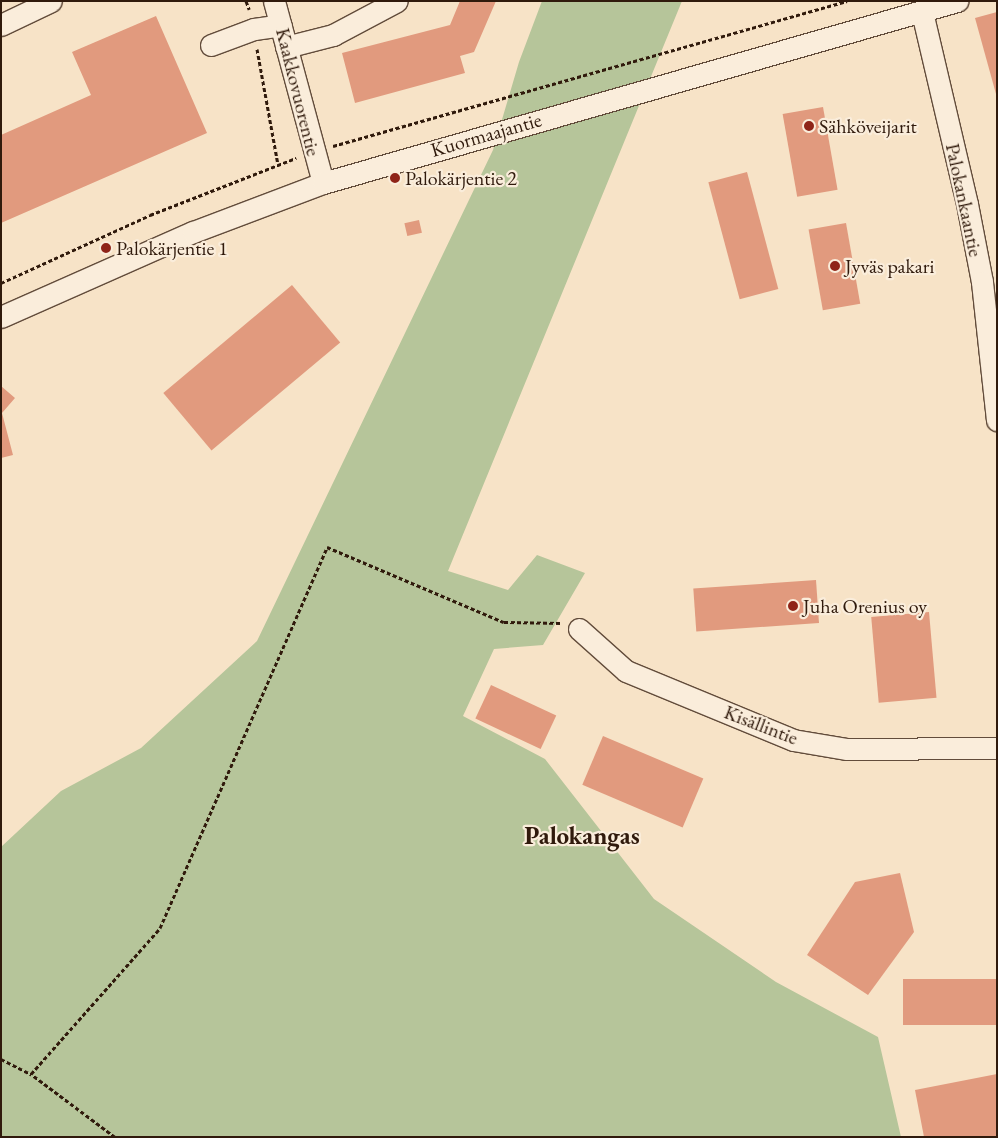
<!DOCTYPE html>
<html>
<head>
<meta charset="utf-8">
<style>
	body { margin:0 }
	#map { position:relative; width:998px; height:1138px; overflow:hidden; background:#f7e3c7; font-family:"EB Garamond",serif }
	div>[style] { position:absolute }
	.green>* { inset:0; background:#b6c59a }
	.building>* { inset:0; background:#e19a7e; transform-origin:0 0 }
	.path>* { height:3px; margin-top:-1.5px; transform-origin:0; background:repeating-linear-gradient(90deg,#301a0c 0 4px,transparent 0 6.5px) }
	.roads { filter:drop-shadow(1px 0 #624c3b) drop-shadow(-1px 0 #624c3b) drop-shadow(0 1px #624c3b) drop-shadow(0 -1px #624c3b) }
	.minor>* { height:21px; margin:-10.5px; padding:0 10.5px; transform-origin:10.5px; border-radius:10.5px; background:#faeddb }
	.dots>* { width:14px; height:14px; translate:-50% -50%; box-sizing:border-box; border:2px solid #faeddb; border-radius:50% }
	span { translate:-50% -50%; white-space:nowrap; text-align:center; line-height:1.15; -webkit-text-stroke:4.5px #faeddb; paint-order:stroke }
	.street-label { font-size:20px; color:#301a0c }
	.poi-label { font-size:20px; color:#301a0c }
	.left { translate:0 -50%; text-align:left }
	.district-label { font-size:25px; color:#301a0c; font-weight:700 }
	.frame { position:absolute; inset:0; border:2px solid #301a0c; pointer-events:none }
</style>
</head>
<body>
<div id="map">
	<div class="green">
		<i style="clip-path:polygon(542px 1px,682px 1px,448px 571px,508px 590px,537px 555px,585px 573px,543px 645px,494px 649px,463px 716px,545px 759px,654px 899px,776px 982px,878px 1037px,901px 1137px,1px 1137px,1px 847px,61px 791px,141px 748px,257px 641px,493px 150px,519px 62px)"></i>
	</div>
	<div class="building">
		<i style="clip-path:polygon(460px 1px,496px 1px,474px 52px,460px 56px,465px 73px,355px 103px,342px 53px,450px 25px)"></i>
		<i style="clip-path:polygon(997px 12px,997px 94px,996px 94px,975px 18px)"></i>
		<i style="clip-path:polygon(156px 16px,207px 133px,1px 223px,1px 135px,91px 95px,72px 52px)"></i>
		<i style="left:823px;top:107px;width:84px;height:41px;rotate:80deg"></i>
		<i style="left:747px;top:172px;width:121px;height:40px;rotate:75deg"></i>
		<i style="left:419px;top:220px;width:13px;height:15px;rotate:77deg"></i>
		<i style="left:846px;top:223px;width:82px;height:38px;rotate:80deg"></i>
		<i style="left:292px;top:285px;width:75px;height:168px;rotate:50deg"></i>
		<i style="clip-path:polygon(1px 386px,15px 398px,2px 413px,13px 455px,1px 458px)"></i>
		<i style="left:816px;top:580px;width:43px;height:123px;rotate:86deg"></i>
		<i style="left:929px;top:612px;width:86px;height:58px;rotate:85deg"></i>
		<i style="left:491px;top:685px;width:72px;height:37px;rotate:25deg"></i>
		<i style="left:603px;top:736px;width:109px;height:53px;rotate:23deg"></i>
		<i style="clip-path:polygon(900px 873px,914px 932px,868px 995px,807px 955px,855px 882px)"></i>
		<i style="left:997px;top:979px;width:46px;height:94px;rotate:90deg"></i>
		<i style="clip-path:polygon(997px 1074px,997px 1137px,924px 1137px,915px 1090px)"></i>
	</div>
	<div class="path">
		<i style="left:246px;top:1px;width:9px;rotate:69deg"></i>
		<i style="left:257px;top:49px;width:117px;rotate:79.7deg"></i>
		<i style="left:333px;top:146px;width:534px;rotate:-15.75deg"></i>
		<i style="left:1px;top:283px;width:164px;rotate:-24.5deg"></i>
		<i style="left:150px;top:215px;width:157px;rotate:-21.3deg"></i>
		<i style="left:1px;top:1059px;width:34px;rotate:27deg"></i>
		<i style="left:115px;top:1137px;width:105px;rotate:-143.1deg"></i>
		<i style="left:31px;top:1074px;width:195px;rotate:-48.5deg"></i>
		<i style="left:160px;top:928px;width:416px;rotate:-66.3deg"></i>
		<i style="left:327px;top:547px;width:192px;rotate:23deg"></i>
		<i style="left:504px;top:622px;width:57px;rotate:1deg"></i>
	</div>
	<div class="roads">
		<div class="minor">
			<i style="left:274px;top:1px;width:188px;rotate:74.9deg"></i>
			<i style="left:922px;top:12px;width:197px;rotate:76.8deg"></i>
			<i style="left:967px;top:204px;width:79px;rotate:79.1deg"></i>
			<i style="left:982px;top:282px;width:139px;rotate:83.8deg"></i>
			<i style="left:1px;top:25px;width:55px;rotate:-25.6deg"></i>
			<i style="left:211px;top:45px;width:46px;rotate:-20.4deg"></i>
			<i style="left:254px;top:29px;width:27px;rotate:-8deg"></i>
			<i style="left:286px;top:47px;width:49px;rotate:-14.3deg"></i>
			<i style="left:333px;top:35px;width:72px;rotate:-28deg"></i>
			<i style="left:1px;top:317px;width:210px;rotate:-23.9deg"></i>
			<i style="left:193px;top:232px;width:139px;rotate:-20.7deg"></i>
			<i style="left:323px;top:183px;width:660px;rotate:-16.02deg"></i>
			<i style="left:579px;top:629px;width:63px;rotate:41.8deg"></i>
			<i style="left:626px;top:671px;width:181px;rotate:22.4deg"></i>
			<i style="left:793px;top:740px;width:55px;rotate:9.5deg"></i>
			<i style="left:847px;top:749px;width:150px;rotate:-0.4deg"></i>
		</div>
	</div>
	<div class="dots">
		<i style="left:809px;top:126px;background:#8f2418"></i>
		<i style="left:395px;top:178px;background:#8f2418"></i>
		<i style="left:106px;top:248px;background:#8f2418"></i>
		<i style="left:835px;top:266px;background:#8f2418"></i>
		<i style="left:793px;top:606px;background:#8f2418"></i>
	</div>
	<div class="street-label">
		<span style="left:298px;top:92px;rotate:76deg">Kaakkovuorentie</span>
		<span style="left:486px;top:135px;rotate:-16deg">Kuormaajantie</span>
		<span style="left:964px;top:200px;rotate:78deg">Palokankaantie</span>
		<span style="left:761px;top:725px;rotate:21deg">Kisällintie</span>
	</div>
	<div class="poi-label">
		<span class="left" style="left:819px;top:126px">Sähköveijarit</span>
		<span class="left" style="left:405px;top:178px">Palokärjentie 2</span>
		<span class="left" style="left:116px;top:248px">Palokärjentie 1</span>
		<span class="left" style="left:845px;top:266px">Jyväs pakari</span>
		<span class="left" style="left:803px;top:606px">Juha Orenius oy</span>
	</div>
	<div class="district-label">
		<span style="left:582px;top:835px">Palokangas</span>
	</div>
	<div class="frame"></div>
</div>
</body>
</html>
